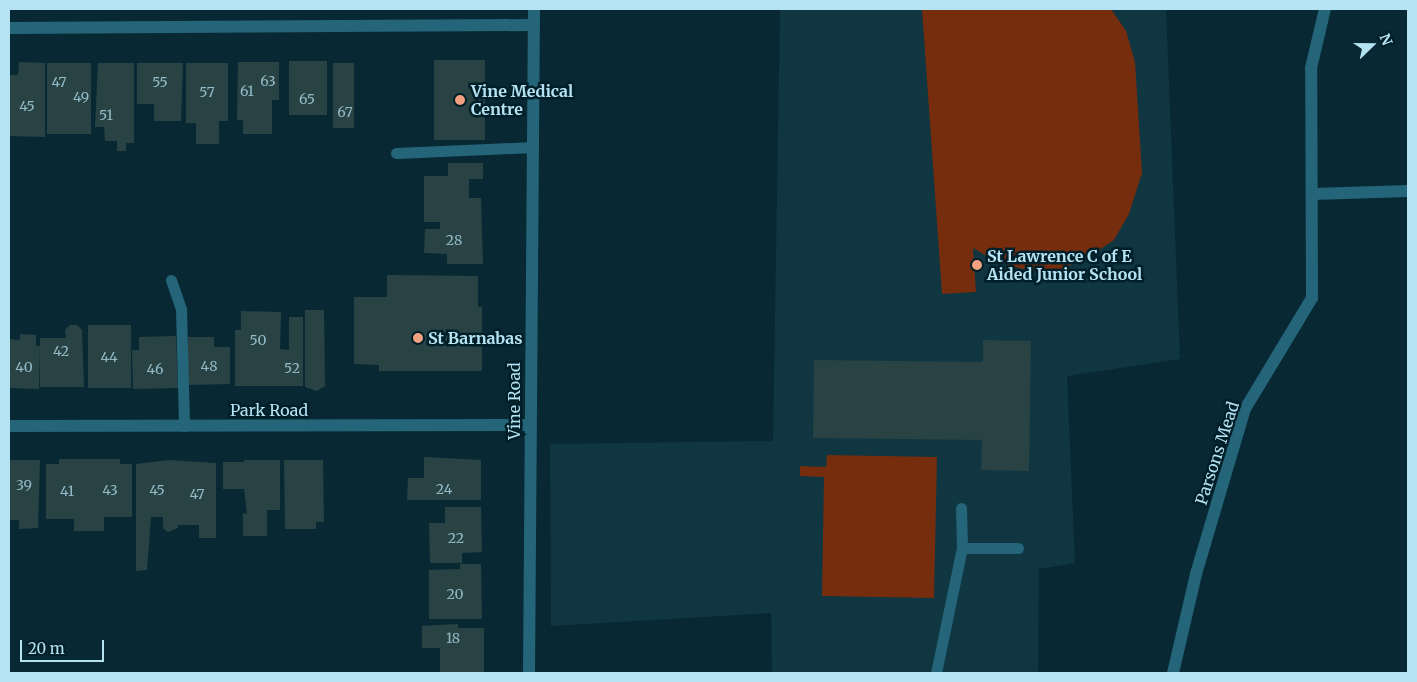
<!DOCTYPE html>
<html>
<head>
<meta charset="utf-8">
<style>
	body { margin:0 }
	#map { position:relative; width:1417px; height:682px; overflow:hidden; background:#082933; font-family:Merriweather,serif }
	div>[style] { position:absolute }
	.built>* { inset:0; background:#0f3641 }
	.green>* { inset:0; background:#752d0d }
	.building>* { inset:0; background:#294344; transform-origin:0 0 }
	.service>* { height:11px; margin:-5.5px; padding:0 5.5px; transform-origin:5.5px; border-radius:5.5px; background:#246579 }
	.minor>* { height:12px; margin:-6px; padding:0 6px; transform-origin:6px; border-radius:6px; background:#246579 }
	.dots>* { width:14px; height:14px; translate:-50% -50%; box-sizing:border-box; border:2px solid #001f29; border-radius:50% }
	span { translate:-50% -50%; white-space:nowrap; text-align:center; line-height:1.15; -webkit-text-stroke:5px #001f29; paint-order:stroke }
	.number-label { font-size:14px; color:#92bbc7 }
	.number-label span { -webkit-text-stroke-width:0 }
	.poi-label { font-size:16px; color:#b5e3f3; font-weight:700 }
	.left { translate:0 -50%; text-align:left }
	.street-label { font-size:16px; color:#b5e3f3 }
	.frame { position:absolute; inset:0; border:10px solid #b5e3f3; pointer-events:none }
	.north { position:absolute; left:1347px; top:20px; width:50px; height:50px; -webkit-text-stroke:4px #001f29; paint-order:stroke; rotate:68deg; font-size:14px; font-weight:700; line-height:20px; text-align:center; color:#b5e3f3 }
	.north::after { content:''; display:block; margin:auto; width:18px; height:22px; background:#b5e3f3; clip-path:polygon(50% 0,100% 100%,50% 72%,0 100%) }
	.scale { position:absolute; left:20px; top:640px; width:84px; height:22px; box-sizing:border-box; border:2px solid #b5e3f3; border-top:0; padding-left:6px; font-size:15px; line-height:18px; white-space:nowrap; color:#b5e3f3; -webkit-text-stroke:4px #001f29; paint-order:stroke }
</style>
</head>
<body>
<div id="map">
	<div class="built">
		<i style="clip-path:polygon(780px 9px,1166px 9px,1180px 359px,1067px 376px,1075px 563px,1039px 569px,1038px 673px,772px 673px,771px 613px,551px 626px,550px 444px,773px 441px)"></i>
	</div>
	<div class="green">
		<i style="clip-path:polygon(922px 9px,1111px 9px,1126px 31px,1135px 62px,1142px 173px,1129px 214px,1114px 240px,1087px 258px,1061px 269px,1026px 270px,995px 261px,973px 248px,976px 292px,942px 294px)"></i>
		<i style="clip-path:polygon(827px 455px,937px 457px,934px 598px,822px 596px,824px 477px,800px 476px,800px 466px,826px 467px)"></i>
	</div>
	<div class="building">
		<i style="left:434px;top:60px;width:51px;height:80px"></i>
		<i style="left:289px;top:61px;width:38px;height:54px"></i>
		<i style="clip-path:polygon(19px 62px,45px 63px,45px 137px,9px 136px,9px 75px,18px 75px)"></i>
		<i style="clip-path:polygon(238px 62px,279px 62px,279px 100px,272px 100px,272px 134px,243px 134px,243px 120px,237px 120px)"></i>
		<i style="left:47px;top:63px;width:44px;height:71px"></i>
		<i style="clip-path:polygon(98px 63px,134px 63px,134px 143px,126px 143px,126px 151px,117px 151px,117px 141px,105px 141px,104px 127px,95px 127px)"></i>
		<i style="clip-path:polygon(137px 63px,183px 63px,181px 121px,154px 121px,154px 104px,137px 104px)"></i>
		<i style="clip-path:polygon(186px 63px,228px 63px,228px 121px,219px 121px,219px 144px,196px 144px,196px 123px,186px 123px)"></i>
		<i style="left:333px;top:63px;width:21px;height:65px"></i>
		<i style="clip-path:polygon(448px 163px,483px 163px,483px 179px,469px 179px,469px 198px,481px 198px,483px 264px,447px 264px,447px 254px,424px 253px,425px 229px,440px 229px,440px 222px,424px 222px,424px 176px,448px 176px)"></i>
		<i style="clip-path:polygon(387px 275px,478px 276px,478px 307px,482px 307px,482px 371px,379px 371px,379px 365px,354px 364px,354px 297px,387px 297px)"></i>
		<i style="clip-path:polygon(305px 310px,324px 310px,325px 386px,317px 391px,305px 387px)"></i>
		<i style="clip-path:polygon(241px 311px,281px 312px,280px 349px,289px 350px,289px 317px,303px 317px,303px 386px,235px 386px,235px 330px,241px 330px)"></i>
		<i style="clip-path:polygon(70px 325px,77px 325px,82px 330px,84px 387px,40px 387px,40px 338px,66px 338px,65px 330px)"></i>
		<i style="left:88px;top:325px;width:43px;height:63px"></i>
		<i style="clip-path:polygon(20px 334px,36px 335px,36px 346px,40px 346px,39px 389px,9px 388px,9px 339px,20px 340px)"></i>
		<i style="clip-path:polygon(176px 336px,178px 388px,133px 389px,132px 350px,139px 350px,139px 337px)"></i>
		<i style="clip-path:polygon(188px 337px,214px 337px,214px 347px,230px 347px,230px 384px,188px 385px)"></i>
		<i style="clip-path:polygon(983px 340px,1031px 341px,1029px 471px,981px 470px,982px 440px,813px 438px,814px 360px,983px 362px)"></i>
		<i style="clip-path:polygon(424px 457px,481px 460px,481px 500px,407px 500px,408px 478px,424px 478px)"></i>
		<i style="clip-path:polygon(59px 459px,120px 459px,120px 464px,132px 464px,132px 517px,104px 517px,104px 531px,74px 531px,74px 519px,46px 519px,46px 464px,59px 464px)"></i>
		<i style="clip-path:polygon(9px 460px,40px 460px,38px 528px,19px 529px,19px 520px,9px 520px)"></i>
		<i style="clip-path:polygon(168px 460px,216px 463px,216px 538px,199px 538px,199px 525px,178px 525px,178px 528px,168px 532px,163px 528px,163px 517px,151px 517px,147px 570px,136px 571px,136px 464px)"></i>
		<i style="clip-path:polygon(244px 460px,280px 460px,280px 510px,267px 510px,267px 536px,243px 536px,243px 513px,247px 514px,244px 489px,223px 489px,223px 462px,244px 462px)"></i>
		<i style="clip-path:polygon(284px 460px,323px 460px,324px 522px,316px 522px,316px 529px,285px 529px)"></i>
		<i style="clip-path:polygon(445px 507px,481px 507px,482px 552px,462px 553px,462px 563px,430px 563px,429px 523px,445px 523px)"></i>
		<i style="clip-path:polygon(460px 564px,481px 564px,482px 619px,429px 619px,429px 570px,460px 569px)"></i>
		<i style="clip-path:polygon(458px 624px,458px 628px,484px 628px,484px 673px,440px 673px,440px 648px,422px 648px,422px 626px)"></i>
	</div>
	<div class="service">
		<i style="left:396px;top:153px;width:137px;rotate:-2.5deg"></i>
		<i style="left:171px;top:280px;width:31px;rotate:71deg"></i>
		<i style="left:181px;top:309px;width:117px;rotate:88.5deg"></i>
		<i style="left:962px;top:548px;width:56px"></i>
		<i style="left:936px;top:673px;width:128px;rotate:-78.3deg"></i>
		<i style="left:962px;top:548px;width:40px;rotate:-91.4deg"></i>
	</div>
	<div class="minor">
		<i style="left:9px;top:28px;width:525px;rotate:-0.33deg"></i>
		<i style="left:1313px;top:194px;width:95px;rotate:-1.8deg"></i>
		<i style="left:9px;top:426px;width:521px;rotate:-0.11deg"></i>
		<i style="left:529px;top:673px;width:664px;rotate:-89.57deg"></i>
		<i style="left:1173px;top:673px;width:102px;rotate:-76.9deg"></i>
		<i style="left:1196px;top:574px;width:172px;rotate:-73.5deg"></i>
		<i style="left:1245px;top:409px;width:130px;rotate:-58.9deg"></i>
		<i style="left:1312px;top:298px;width:230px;rotate:-90.2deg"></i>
		<i style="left:1311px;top:68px;width:61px;rotate:-76.7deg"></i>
	</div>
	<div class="dots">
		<i style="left:460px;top:100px;background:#f2a080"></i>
		<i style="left:977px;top:265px;background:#f2a080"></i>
		<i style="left:418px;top:338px;background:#f2a080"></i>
	</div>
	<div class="number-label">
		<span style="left:268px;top:81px">63</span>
		<span style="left:59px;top:82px">47</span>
		<span style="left:160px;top:82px">55</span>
		<span style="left:247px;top:91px">61</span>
		<span style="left:207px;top:92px">57</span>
		<span style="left:81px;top:97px">49</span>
		<span style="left:307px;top:99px">65</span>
		<span style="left:27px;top:106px">45</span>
		<span style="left:345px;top:112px">67</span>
		<span style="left:106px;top:115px">51</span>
		<span style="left:454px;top:240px">28</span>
		<span style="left:258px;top:340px">50</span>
		<span style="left:61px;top:351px">42</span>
		<span style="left:109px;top:357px">44</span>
		<span style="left:209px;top:366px">48</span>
		<span style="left:24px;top:367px">40</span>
		<span style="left:292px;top:368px">52</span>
		<span style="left:155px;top:369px">46</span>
		<span style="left:24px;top:485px">39</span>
		<span style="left:444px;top:489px">24</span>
		<span style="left:110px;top:490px">43</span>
		<span style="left:157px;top:490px">45</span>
		<span style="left:67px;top:491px">41</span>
		<span style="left:197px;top:494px">47</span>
		<span style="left:456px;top:538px">22</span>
		<span style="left:455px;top:594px">20</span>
		<span style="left:453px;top:638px">18</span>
	</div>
	<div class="poi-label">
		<span class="left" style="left:471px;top:100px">Vine Medical<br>Centre</span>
		<span class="left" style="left:987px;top:265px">St Lawrence C of E<br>Aided Junior School</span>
		<span class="left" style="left:428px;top:338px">St Barnabas</span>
	</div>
	<div class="street-label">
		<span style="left:514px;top:401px;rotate:-90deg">Vine Road</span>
		<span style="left:269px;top:410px">Park Road</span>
		<span style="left:1217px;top:453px;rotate:-72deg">Parsons Mead</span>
	</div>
	<div class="frame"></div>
	<div class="north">N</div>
	<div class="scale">20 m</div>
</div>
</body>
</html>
